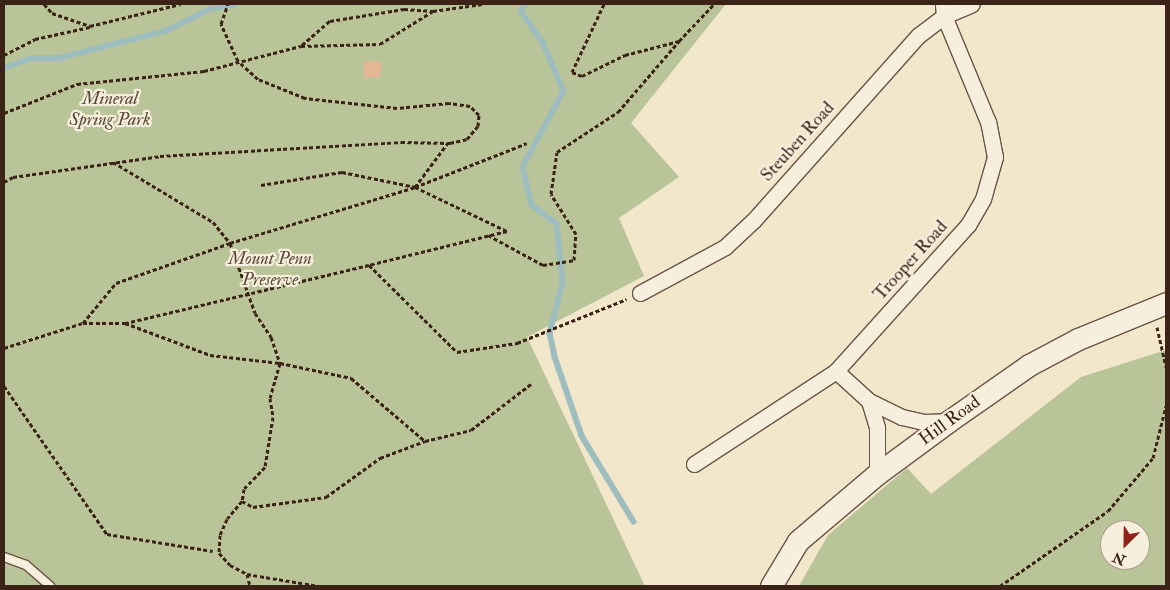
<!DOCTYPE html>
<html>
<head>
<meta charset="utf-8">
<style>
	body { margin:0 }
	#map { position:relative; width:1170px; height:590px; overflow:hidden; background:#f2e6cb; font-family:"IM FELL Double Pica",serif }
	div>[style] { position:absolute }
	.green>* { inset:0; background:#b9c598 }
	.stream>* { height:5.5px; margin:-2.75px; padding:0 2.75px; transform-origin:2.75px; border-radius:2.75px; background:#9ebdbf }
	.building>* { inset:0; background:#e5b594; transform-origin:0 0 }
	.path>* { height:3px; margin-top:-1.5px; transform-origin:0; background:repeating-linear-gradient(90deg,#3c2318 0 4px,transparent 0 6.5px) }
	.roads { filter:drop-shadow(1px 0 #6a5445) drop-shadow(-1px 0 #6a5445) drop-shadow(0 1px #6a5445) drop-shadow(0 -1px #6a5445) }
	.lane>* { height:8px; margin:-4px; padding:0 4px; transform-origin:4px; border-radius:4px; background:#f7efdd }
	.street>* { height:15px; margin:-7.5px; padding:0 7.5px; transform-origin:7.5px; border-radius:7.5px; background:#f7efdd }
	.secondary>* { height:21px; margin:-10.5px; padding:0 10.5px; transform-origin:10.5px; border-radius:10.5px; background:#f7efdd }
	span { translate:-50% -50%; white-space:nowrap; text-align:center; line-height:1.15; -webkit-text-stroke:4.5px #f7efdd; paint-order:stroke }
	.park-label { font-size:18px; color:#5b4c38; font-style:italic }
	.street-label { font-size:18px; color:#3c2318 }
	.frame { position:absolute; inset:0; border:5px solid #3c2318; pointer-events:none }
	.north { position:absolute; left:1100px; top:520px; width:50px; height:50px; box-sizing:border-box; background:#f7efdd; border:1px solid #ac9d8e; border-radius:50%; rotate:203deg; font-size:14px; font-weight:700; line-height:20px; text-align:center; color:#3c2318 }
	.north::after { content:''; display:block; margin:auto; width:18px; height:22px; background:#8f2418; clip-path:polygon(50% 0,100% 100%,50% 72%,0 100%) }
</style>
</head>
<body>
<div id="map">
	<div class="green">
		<i style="clip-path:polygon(4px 4px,726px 4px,631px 123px,679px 177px,619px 218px,644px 276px,527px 337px,645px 586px,4px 586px)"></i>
		<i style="clip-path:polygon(evenodd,1166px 350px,1166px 586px,799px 586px,828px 535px,907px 468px,931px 494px,1081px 377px,1166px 350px,1110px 530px,1140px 530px,1140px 560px,1110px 560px,1110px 530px)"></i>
	</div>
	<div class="stream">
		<i style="left:525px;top:4px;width:8px;rotate:120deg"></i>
		<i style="left:521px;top:11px;width:39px;rotate:55deg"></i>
		<i style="left:543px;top:43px;width:52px;rotate:66.4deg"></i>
		<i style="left:564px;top:91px;width:86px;rotate:118.3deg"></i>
		<i style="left:523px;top:167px;width:39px;rotate:77deg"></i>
		<i style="left:532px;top:205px;width:31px;rotate:37deg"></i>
		<i style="left:557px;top:224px;width:59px;rotate:84.2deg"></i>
		<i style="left:563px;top:283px;width:52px;rotate:104.6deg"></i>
		<i style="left:550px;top:333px;width:25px;rotate:78deg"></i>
		<i style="left:555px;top:357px;width:83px;rotate:71.1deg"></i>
		<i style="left:582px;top:436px;width:100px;rotate:58.8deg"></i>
		<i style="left:4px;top:68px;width:30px;rotate:-20deg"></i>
		<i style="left:32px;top:58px;width:27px"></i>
		<i style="left:59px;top:58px;width:110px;rotate:-14.2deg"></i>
		<i style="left:166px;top:31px;width:49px;rotate:-26.6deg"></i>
		<i style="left:210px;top:9px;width:26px;rotate:-11deg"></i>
	</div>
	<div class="building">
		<i style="left:364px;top:61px;width:17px;height:17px"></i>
	</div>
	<div class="path">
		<i style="left:44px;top:4px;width:12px;rotate:48deg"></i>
		<i style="left:52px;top:13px;width:40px;rotate:18.9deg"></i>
		<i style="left:90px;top:26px;width:93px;rotate:-13.7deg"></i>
		<i style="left:604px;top:4px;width:75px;rotate:115.2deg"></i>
		<i style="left:572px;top:72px;width:11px;rotate:22deg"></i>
		<i style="left:582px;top:76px;width:48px;rotate:-26deg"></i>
		<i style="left:625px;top:55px;width:56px;rotate:-14.5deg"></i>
		<i style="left:679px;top:41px;width:51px;rotate:-46.6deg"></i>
		<i style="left:302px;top:45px;width:37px;rotate:-41deg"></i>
		<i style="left:330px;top:21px;width:75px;rotate:-9.2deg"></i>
		<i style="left:404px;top:9px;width:29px;rotate:4deg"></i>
		<i style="left:433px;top:11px;width:50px;rotate:-8deg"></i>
		<i style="left:4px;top:55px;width:35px;rotate:-27deg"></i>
		<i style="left:35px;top:39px;width:56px;rotate:-12.3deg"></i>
		<i style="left:4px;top:113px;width:79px;rotate:-21.7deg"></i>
		<i style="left:77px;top:84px;width:128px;rotate:-5.8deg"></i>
		<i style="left:204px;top:71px;width:100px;rotate:-14.5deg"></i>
		<i style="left:301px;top:46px;width:79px;rotate:-1.5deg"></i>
		<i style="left:380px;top:44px;width:62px;rotate:-31.9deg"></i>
		<i style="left:113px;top:162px;width:117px;rotate:31deg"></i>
		<i style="left:213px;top:222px;width:27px;rotate:51deg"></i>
		<i style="left:230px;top:243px;width:74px;rotate:70.3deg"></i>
		<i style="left:255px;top:313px;width:29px;rotate:56deg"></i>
		<i style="left:271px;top:337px;width:28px;rotate:71deg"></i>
		<i style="left:280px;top:363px;width:36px;rotate:106deg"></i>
		<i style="left:270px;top:398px;width:19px;rotate:81deg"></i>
		<i style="left:273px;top:417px;width:51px;rotate:99.1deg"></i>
		<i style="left:265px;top:467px;width:30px;rotate:134deg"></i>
		<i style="left:244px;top:489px;width:12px;rotate:99deg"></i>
		<i style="left:242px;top:501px;width:23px;rotate:130deg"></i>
		<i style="left:227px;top:519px;width:17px;rotate:114deg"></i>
		<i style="left:220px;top:535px;width:18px;rotate:93deg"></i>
		<i style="left:219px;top:553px;width:16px;rotate:47deg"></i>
		<i style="left:230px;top:565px;width:19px;rotate:28deg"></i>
		<i style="left:247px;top:574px;width:73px;rotate:9.5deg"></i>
		<i style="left:4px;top:182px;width:10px;rotate:-29deg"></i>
		<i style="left:13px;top:177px;width:148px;rotate:-8.1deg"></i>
		<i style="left:160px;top:156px;width:241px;rotate:-3.3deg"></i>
		<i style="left:401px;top:142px;width:49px;rotate:1.2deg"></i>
		<i style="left:450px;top:143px;width:17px;rotate:-13deg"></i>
		<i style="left:467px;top:139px;width:17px;rotate:-50deg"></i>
		<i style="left:478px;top:126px;width:11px;rotate:-85deg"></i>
		<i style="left:479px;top:115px;width:13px;rotate:-135deg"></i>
		<i style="left:470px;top:106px;width:21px;rotate:-172deg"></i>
		<i style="left:449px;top:103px;width:52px;rotate:174.5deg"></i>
		<i style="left:397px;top:108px;width:93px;rotate:-173.8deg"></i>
		<i style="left:305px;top:98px;width:51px;rotate:-158deg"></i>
		<i style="left:258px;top:79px;width:27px;rotate:-138deg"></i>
		<i style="left:238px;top:61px;width:41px;rotate:-114.7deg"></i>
		<i style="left:221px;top:24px;width:21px;rotate:-71deg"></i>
		<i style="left:261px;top:185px;width:82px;rotate:-9.1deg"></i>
		<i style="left:342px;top:172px;width:75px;rotate:11.6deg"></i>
		<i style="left:415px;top:187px;width:102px;rotate:25.6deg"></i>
		<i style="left:507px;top:231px;width:142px;rotate:166.2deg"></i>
		<i style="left:369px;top:265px;width:124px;rotate:44.7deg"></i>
		<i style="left:457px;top:352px;width:61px;rotate:-8.5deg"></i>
		<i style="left:517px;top:343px;width:118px;rotate:-21.8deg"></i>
		<i style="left:415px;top:187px;width:54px;rotate:-53.3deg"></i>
		<i style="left:488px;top:235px;width:63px;rotate:28.6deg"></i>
		<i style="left:543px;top:265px;width:31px;rotate:-9deg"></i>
		<i style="left:574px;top:260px;width:26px;rotate:-86deg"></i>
		<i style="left:576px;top:234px;width:47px;rotate:-122deg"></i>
		<i style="left:551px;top:194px;width:42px;rotate:-81.9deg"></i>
		<i style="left:557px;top:152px;width:73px;rotate:-33.3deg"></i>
		<i style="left:618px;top:112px;width:94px;rotate:-49.3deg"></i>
		<i style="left:369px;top:265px;width:251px;rotate:166.6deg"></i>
		<i style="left:125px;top:323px;width:91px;rotate:20.6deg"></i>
		<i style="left:210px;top:355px;width:70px;rotate:6.5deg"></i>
		<i style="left:280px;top:363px;width:73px;rotate:11.9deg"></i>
		<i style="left:351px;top:378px;width:97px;rotate:40.4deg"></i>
		<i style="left:83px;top:323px;width:52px;rotate:-50.5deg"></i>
		<i style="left:116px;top:283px;width:121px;rotate:-19.3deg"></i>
		<i style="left:230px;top:243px;width:193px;rotate:-16.8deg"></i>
		<i style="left:415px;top:187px;width:120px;rotate:-21.4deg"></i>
		<i style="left:1157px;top:327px;width:41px;rotate:77.3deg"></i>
		<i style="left:4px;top:348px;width:83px;rotate:-17.6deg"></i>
		<i style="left:83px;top:323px;width:42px"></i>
		<i style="left:4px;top:386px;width:180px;rotate:55.2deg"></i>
		<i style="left:107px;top:534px;width:107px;rotate:9.1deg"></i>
		<i style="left:242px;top:501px;width:13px;rotate:29deg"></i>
		<i style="left:253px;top:507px;width:74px;rotate:-7.8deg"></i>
		<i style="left:326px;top:497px;width:67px;rotate:-35.8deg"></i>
		<i style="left:380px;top:458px;width:48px;rotate:-20.7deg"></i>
		<i style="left:425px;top:441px;width:47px;rotate:-13.4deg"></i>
		<i style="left:471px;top:430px;width:76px;rotate:-37.5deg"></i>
		<i style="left:247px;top:574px;width:12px;rotate:76deg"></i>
		<i style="left:1000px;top:586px;width:131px;rotate:-34.8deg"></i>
		<i style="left:1108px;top:511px;width:70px;rotate:-49.7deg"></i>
		<i style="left:1153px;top:458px;width:54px;rotate:-76deg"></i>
	</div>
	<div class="roads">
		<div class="lane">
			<i style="left:4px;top:557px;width:23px;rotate:20deg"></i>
			<i style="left:26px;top:565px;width:32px;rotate:41deg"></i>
		</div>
		<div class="street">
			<i style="left:640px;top:293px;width:97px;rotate:-28.4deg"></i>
			<i style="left:725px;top:247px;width:38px;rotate:-43deg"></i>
			<i style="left:753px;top:221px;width:249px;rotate:-48.3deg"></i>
			<i style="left:919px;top:35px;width:31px;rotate:-37deg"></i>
			<i style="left:944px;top:16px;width:30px;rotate:-23deg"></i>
			<i style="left:836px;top:371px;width:45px;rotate:42.3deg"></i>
			<i style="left:869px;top:401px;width:37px;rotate:26deg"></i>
			<i style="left:902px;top:417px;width:23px;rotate:13deg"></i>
			<i style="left:924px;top:422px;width:25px;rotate:-2deg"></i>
			<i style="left:869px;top:401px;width:28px;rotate:73deg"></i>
			<i style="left:877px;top:428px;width:46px;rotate:90deg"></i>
			<i style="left:694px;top:464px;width:170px;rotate:-33.2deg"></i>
			<i style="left:836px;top:371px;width:197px;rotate:-47.9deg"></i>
			<i style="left:968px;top:225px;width:30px;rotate:-60deg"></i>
			<i style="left:983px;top:199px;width:44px;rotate:-74.1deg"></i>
			<i style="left:995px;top:157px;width:36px;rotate:-101deg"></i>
			<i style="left:988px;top:122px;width:115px;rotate:-112.5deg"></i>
			<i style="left:944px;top:16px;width:12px;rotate:-95deg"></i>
		</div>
		<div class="secondary">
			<i style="left:771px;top:586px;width:52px;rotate:-59deg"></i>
			<i style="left:798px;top:541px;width:104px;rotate:-40.3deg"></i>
			<i style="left:877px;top:474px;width:89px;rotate:-36.4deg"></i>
			<i style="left:949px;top:421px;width:98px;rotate:-35deg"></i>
			<i style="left:1029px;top:365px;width:55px;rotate:-28deg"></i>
			<i style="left:1078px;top:339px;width:95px;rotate:-22.2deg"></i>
		</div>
	</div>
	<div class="park-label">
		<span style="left:110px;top:110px">Mineral<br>Spring Park</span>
		<span style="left:270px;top:270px">Mount Penn<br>Preserve</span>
	</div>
	<div class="street-label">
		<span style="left:798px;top:142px;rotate:-48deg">Steuben Road</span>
		<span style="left:911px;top:261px;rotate:-48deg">Trooper Road</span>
		<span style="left:950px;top:421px;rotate:-36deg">Hill Road</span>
	</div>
	<div class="frame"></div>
	<div class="north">N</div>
</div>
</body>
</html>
